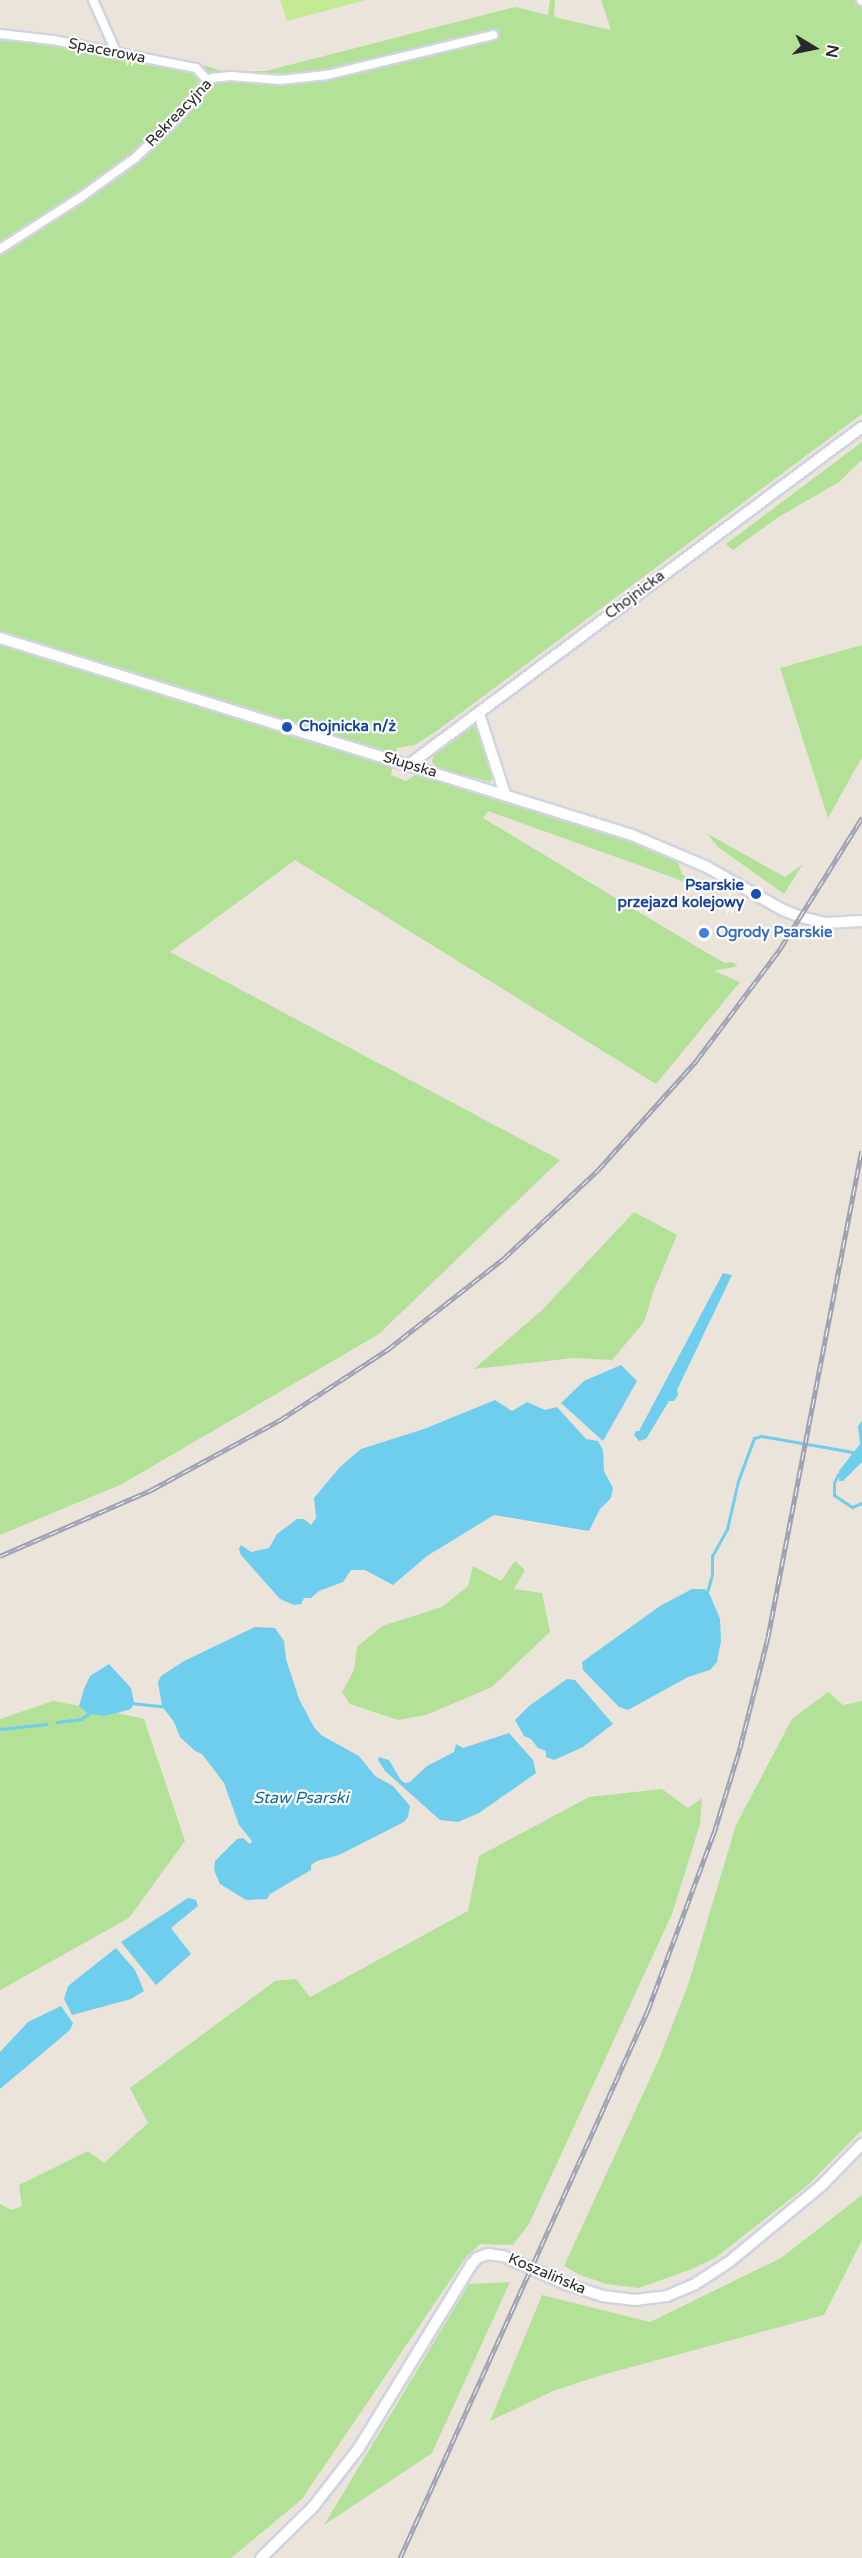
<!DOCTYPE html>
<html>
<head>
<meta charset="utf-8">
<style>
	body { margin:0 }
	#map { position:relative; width:862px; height:2558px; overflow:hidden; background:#ebe4db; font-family:"Varela Round",sans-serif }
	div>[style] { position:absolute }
	.green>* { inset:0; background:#b3e198 }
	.pitch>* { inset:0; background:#c6e994 }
	.water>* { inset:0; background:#6fceed }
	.stream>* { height:3px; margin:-1.5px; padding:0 1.5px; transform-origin:1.5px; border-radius:1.5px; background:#6fceed }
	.roads { filter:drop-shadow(2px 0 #d0d4e2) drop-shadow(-2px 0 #d0d4e2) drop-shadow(0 2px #d0d4e2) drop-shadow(0 -2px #d0d4e2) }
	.minor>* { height:8px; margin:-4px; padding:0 4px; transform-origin:4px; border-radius:4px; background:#fff }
	.tertiary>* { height:10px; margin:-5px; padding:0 5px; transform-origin:5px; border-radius:5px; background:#fff }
	.rail>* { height:5px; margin-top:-2.5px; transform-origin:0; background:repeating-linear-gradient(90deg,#fff 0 9px,#9ea2b3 0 18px); box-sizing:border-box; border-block:2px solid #9ea2b3 }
	.dots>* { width:16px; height:16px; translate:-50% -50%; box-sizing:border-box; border:3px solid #fff; border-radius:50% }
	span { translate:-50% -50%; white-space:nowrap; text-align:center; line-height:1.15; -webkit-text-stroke:4.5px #fff; paint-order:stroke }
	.street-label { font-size:15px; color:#292929 }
	.transit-label { font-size:15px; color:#164399; font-weight:700 }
	.left { translate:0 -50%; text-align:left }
	.right { translate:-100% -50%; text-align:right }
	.shop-label { font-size:15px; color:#366cbe; font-weight:700 }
	.water-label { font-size:16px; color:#0f6b97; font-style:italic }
	.north { position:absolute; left:784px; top:18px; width:60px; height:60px; -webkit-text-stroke:4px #fff; paint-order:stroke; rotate:100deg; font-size:16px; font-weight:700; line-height:24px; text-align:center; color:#292929 }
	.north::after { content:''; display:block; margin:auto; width:21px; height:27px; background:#292929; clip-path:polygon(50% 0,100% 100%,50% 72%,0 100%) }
</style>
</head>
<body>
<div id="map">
	<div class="green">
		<i style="clip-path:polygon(550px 0,555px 0,554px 17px,611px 30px,601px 0,855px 0,862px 5px,862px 414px,438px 730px,415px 745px,397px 748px,391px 775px,406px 781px,420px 772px,621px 835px,677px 860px,682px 874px,731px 907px,702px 888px,669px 876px,488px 811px,483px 818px,697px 947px,725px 963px,732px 962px,738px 966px,714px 971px,740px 982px,656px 1084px,295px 860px,170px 952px,560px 1160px,379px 1334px,122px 1484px,0 1535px,0 29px,40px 34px,110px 49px,131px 49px,186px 60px,222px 71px,266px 71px,515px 7px,548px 15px)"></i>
		<i style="clip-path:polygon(862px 442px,862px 460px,839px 482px,777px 518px,733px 550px,726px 544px)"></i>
		<i style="clip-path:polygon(862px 645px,862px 757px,828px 818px,780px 668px)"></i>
		<i style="clip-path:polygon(472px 726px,479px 728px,494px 776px,490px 782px,437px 768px,432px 762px,434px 755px)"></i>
		<i style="clip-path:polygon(708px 834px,785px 877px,803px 864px,784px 894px,718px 847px)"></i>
		<i style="clip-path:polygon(634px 1212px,677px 1235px,654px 1290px,644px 1322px,612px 1360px,573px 1358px,474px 1369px,541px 1311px)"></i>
		<i style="clip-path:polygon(515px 1561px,525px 1570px,514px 1589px,542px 1593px,550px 1632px,492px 1687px,426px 1715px,398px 1720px,350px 1704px,342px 1692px,354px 1670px,357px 1647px,382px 1626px,442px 1607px,468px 1586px,473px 1566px,501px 1581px)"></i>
		<i style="clip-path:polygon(828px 1692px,843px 1705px,862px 1701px,862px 2130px,807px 2186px,715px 2258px,692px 2269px,639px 2288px,607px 2284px,580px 2275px,564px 2266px,659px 2059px,688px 1985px,736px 1825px,792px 1719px)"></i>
		<i style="clip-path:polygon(53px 1701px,79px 1706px,88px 1714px,102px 1716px,117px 1713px,144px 1719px,185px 1841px,129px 1918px,0 1990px,0 1719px)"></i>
		<i style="clip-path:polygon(662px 1789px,688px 1808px,702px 1798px,700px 1824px,672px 1914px,529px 2224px,513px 2245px,480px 2244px,466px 2257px,302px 2499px,231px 2558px,0 2558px,0 2204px,11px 2210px,22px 2206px,19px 2185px,88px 2151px,104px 2163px,148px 2123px,130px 2088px,275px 1981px,296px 1979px,310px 1997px,468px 1911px,479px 1856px,589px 1797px)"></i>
		<i style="clip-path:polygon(862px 2195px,862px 2240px,824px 2315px,602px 2375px,553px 2391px,490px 2421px,542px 2295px,650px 2322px,781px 2258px)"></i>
		<i style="clip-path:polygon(510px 2282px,432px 2453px,324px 2525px,469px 2284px)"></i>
	</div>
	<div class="pitch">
		<i style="clip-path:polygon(280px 0,366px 0,287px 21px)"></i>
	</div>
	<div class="water">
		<i style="clip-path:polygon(723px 1273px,732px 1275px,677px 1390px,678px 1395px,674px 1401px,669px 1401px,646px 1439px,639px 1441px,634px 1435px,636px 1431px,639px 1431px)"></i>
		<i style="clip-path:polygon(621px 1365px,637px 1381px,603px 1441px,561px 1403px,584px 1381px)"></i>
		<i style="clip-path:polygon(495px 1400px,512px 1411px,527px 1402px,545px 1410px,557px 1407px,586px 1439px,598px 1441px,603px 1450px,604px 1471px,613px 1488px,611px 1498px,600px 1509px,589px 1531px,494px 1515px,427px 1556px,393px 1585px,365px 1570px,351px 1570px,343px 1582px,319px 1591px,311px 1598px,304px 1598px,301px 1604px,294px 1605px,280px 1599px,241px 1555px,239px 1549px,241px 1545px,251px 1552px,269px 1548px,277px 1534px,297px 1519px,304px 1519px,311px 1525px,316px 1518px,314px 1498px,340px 1467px,361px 1449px,424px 1429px)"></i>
		<i style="clip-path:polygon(862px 1421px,862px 1462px,843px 1481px,839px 1481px,839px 1471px,860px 1444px,858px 1426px)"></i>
		<i style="clip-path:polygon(692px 1589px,705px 1589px,710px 1595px,720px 1619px,721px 1641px,717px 1662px,710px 1670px,688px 1677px,628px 1710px,619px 1707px,583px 1670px,582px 1662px,660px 1606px)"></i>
		<i style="clip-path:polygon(255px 1627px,275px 1628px,284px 1641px,286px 1659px,299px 1699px,314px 1727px,321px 1735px,359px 1756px,375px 1776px,393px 1786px,410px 1806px,408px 1817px,404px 1822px,339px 1855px,317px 1861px,311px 1865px,311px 1870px,270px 1894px,267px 1899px,246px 1900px,220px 1884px,214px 1870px,215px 1861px,237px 1839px,243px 1838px,250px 1844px,252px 1841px,239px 1825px,224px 1783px,202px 1754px,195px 1751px,180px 1737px,174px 1722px,162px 1706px,158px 1682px,161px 1676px,184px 1661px)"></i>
		<i style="clip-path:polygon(109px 1664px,131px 1688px,134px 1702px,131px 1709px,117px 1713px,103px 1716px,88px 1714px,79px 1706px,84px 1689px,90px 1676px)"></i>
		<i style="clip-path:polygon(567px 1679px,575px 1680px,613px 1724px,583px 1747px,554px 1760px,546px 1757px,546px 1751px,538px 1748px,531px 1739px,524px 1736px,515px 1720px,529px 1706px)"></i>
		<i style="clip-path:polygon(509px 1733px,533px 1760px,536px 1773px,479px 1813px,458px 1822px,440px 1820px,385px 1771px,378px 1760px,379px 1757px,389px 1760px,400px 1779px,405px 1783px,410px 1782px,427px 1766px,454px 1752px,456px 1744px,463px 1748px)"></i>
		<i style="clip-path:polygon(188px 1898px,196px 1900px,198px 1906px,171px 1928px,191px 1954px,156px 1985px,121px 1942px)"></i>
		<i style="clip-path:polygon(116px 1948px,135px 1970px,144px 1991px,131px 1999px,72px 2015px,64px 1999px,68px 1986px)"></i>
		<i style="clip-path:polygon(61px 2006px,73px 2023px,70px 2030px,0 2089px,0 2052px,28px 2022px)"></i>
	</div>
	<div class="stream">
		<i style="left:838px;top:1474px;width:10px;rotate:114deg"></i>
		<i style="left:834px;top:1483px;width:12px;rotate:90deg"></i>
		<i style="left:834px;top:1495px;width:22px;rotate:34deg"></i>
		<i style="left:852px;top:1507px;width:11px;rotate:-22deg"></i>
		<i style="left:707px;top:1592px;width:18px;rotate:-74deg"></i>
		<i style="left:712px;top:1575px;width:19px;rotate:-90deg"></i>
		<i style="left:712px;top:1556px;width:31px;rotate:-61deg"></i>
		<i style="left:727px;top:1529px;width:49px;rotate:-77.1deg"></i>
		<i style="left:738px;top:1481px;width:46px;rotate:-69.6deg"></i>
		<i style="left:754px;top:1438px;width:7px;rotate:-16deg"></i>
		<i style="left:761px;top:1436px;width:93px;rotate:9.9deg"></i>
		<i style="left:131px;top:1703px;width:31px;rotate:6deg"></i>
		<i style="left:57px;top:1722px;width:24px;rotate:-7deg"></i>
		<i style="left:81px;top:1719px;width:10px;rotate:-37deg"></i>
		<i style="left:0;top:1729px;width:47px;rotate:-6.1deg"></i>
	</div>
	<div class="roads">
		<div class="minor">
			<i style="left:93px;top:0;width:59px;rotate:66deg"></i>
			<i style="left:861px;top:0;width:1px;rotate:45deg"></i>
			<i style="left:0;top:34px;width:53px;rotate:6.5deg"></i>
			<i style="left:53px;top:40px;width:146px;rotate:11.1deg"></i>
			<i style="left:196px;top:68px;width:16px;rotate:47deg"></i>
			<i style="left:0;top:249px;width:96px;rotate:-32.7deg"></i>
			<i style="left:81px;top:197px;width:67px;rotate:-35.8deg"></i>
			<i style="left:135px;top:158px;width:52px;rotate:-43.5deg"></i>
			<i style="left:173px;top:122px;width:59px;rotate:-48.4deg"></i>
			<i style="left:212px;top:78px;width:19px;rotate:-6deg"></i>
			<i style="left:231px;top:76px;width:49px;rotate:4.7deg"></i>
			<i style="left:280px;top:80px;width:47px;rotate:-6.1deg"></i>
			<i style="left:327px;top:75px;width:171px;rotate:-13.5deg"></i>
		</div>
		<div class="tertiary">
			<i style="left:0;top:638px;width:662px;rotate:17.31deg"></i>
			<i style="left:632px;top:835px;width:82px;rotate:23.1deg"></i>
			<i style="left:707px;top:867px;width:87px;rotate:29.5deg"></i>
			<i style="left:783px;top:910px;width:19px;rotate:21deg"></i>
			<i style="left:801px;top:917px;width:25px;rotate:14deg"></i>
			<i style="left:825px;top:923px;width:37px;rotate:-3deg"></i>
			<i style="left:479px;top:714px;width:84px;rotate:72deg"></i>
			<i style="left:410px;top:764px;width:564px;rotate:-36.71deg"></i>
			<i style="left:261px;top:2558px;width:73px;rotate:-44.4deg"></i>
			<i style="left:313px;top:2507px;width:75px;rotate:-52.1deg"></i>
			<i style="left:359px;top:2448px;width:215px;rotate:-58.5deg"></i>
			<i style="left:471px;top:2265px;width:9px;rotate:-49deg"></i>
			<i style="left:477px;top:2258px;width:12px;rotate:-20deg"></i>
			<i style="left:488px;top:2254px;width:15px;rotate:8deg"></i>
			<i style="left:503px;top:2256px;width:69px;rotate:24deg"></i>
			<i style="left:566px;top:2284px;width:38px;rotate:18deg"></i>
			<i style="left:602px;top:2296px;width:33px;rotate:7deg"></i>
			<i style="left:635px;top:2300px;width:32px;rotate:-7deg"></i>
			<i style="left:667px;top:2296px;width:30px;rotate:-23deg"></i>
			<i style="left:695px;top:2284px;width:40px;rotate:-32.9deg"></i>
			<i style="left:729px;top:2262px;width:119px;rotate:-39.6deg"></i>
			<i style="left:821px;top:2186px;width:59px;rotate:-45.7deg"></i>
		</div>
	</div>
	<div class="rail">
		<i style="left:0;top:1556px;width:165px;rotate:-23.6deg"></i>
		<i style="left:151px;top:1490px;width:147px;rotate:-28.5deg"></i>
		<i style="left:280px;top:1420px;width:128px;rotate:-33.2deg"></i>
		<i style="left:387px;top:1350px;width:147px;rotate:-38.1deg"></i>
		<i style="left:503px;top:1259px;width:130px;rotate:-43.1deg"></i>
		<i style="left:598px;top:1170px;width:147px;rotate:-48deg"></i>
		<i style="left:696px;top:1061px;width:140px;rotate:-53.1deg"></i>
		<i style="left:780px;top:949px;width:155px;rotate:-58deg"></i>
		<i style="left:400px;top:2558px;width:602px;rotate:-65.65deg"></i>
		<i style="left:648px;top:2010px;width:189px;rotate:-69.6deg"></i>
		<i style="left:714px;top:1833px;width:89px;rotate:-73deg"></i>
		<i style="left:740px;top:1748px;width:114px;rotate:-75.8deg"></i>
		<i style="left:768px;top:1637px;width:495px;rotate:-79.1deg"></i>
	</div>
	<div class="dots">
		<i style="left:287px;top:727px;background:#1a4fb4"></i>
		<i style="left:756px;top:894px;background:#1a4fb4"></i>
		<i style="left:704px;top:933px;background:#3f7fe0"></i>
	</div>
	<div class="street-label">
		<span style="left:107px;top:51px;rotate:11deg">Spacerowa</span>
		<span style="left:179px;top:113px;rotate:-46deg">Rekreacyjna</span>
		<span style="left:635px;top:595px;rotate:-37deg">Chojnicka</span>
		<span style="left:410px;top:765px;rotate:17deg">Słupska</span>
		<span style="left:547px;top:2274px;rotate:23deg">Koszalińska</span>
	</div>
	<div class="transit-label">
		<span class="left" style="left:299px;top:727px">Chojnicka n/ż</span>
		<span class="right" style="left:744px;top:894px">Psarskie<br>przejazd kolejowy</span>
	</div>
	<div class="shop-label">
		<span class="left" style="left:716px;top:933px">Ogrody Psarskie</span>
	</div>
	<div class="water-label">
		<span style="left:301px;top:1798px">Staw Psarski</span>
	</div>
	<div class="north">N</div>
</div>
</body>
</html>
